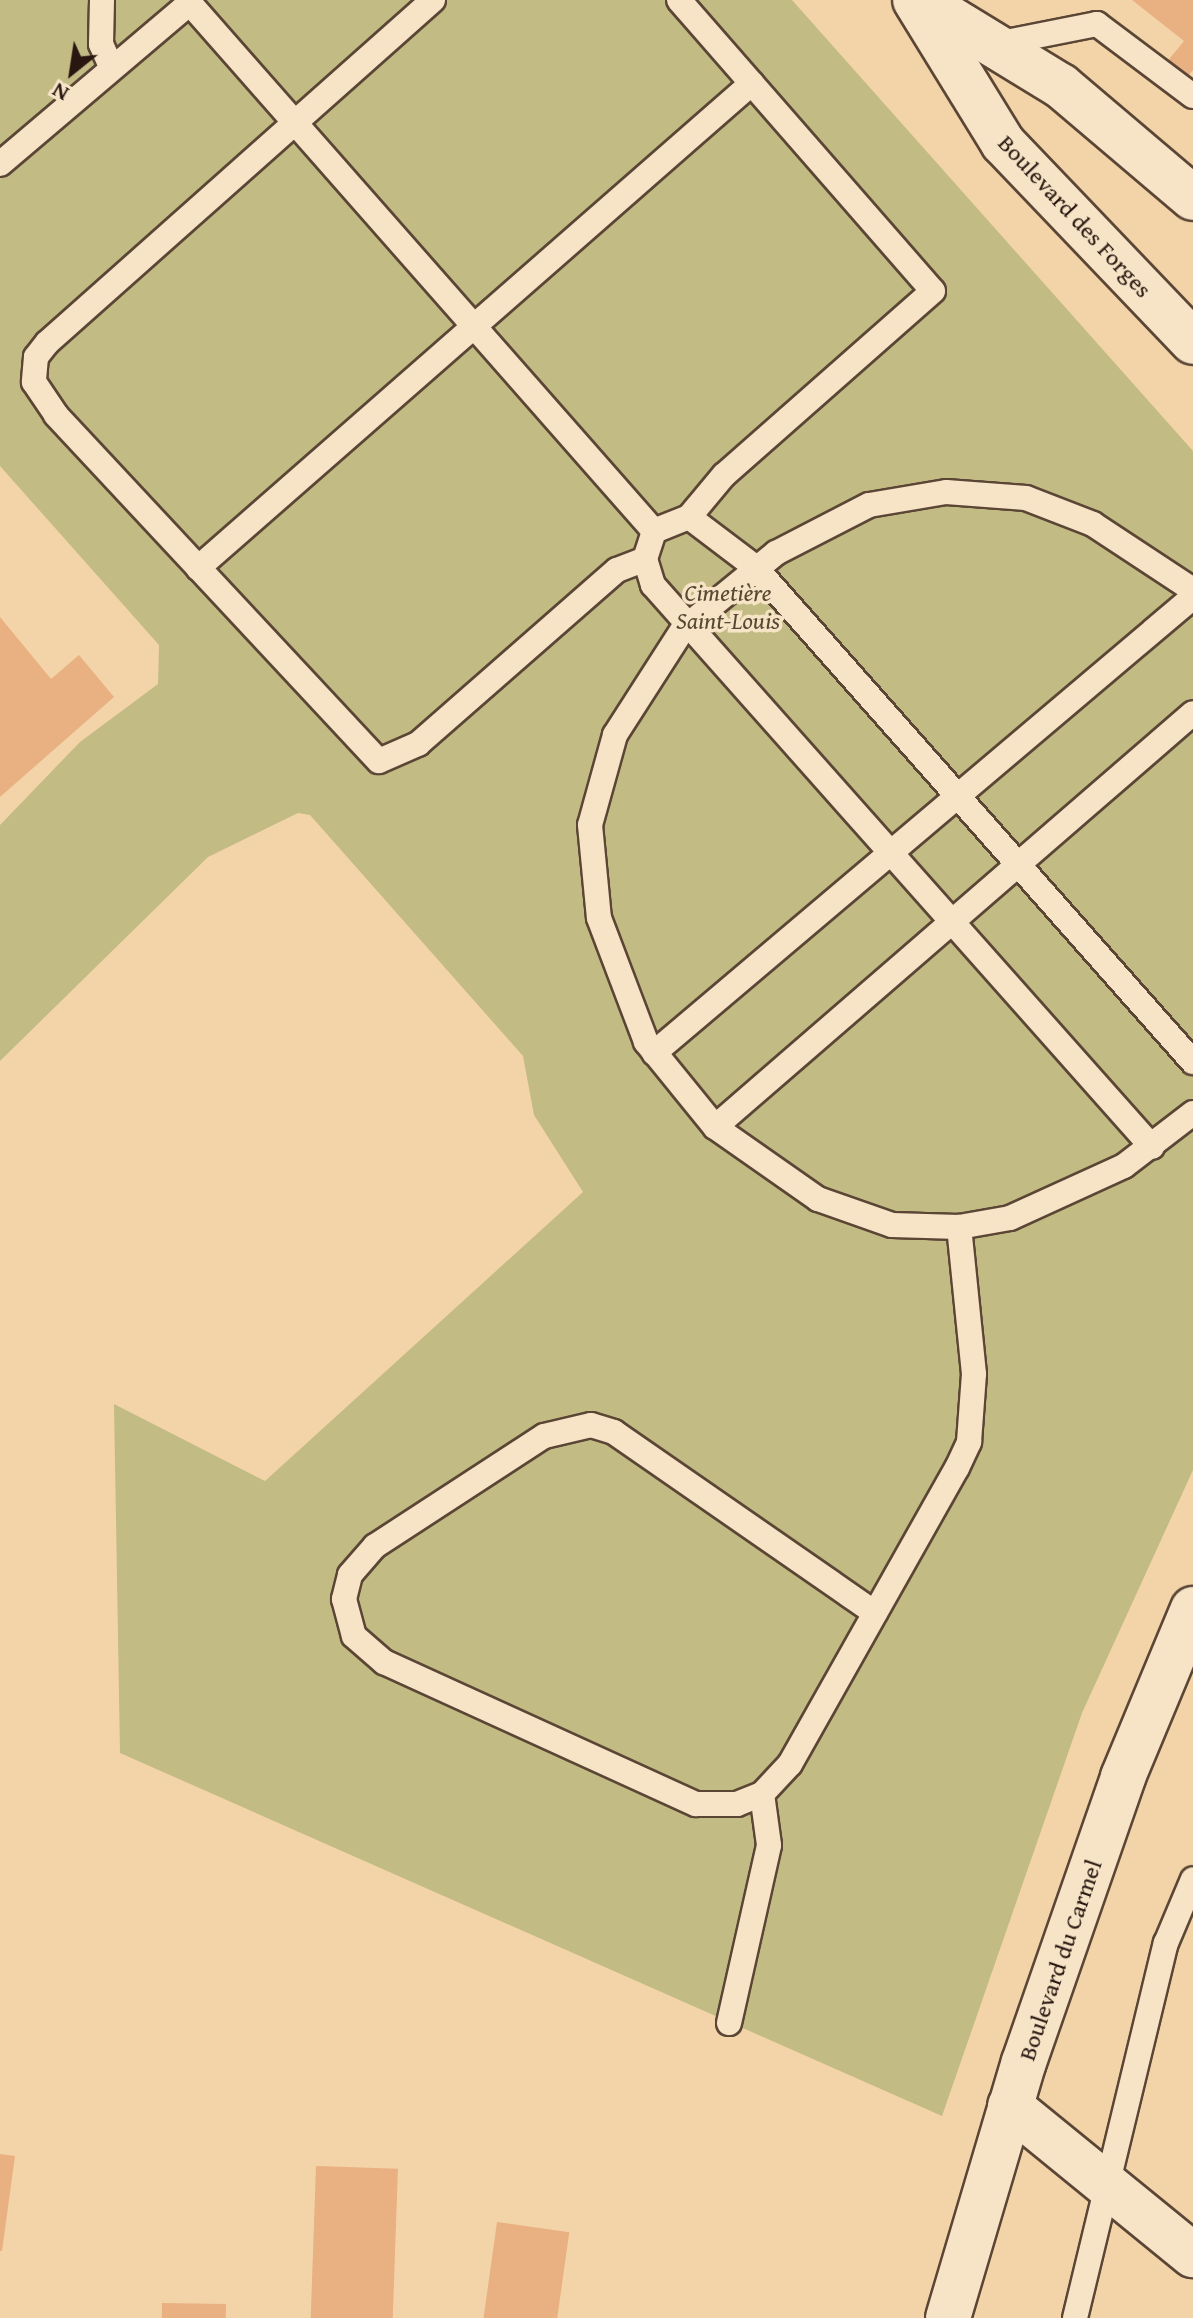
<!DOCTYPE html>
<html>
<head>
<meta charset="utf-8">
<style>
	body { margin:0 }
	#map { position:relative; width:1193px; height:2318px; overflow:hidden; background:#f3d4a8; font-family:"Gentium Book Plus",serif }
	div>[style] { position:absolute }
	.green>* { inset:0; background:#c2bb83 }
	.building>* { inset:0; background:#e9b082; transform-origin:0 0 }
	.roads { filter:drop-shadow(2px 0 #5b4636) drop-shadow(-2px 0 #5b4636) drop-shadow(0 2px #5b4636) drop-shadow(0 -2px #5b4636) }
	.service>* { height:24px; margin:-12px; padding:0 12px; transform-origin:12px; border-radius:12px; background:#f7e3c6 }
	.minor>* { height:44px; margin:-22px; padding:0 22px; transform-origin:22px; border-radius:22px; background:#f7e3c6 }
	.tertiary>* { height:44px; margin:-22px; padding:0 22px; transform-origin:22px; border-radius:22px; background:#f7e3c6 }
	.secondary>* { height:44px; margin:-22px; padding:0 22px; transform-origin:22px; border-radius:22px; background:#f7e3c6 }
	span { translate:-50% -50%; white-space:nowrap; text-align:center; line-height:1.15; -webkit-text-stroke:7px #f7e3c6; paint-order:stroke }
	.street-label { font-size:24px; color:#281710 }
	.park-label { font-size:24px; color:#564832; font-style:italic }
	.north { position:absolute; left:32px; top:32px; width:80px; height:80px; -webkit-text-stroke:6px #f7e3c6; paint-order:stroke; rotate:210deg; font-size:22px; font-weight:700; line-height:32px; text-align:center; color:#281710 }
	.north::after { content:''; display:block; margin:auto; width:28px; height:36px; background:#281710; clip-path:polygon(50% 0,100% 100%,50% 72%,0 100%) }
</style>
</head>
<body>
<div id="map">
	<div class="green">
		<i style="clip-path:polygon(0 0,792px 0,1193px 451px,1193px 1470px,1082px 1713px,942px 2116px,120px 1753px,114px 1404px,265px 1481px,583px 1192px,534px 1115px,523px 1056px,310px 815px,298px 813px,208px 857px,0 1061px,0 825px,80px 742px,158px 684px,159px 645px,0 466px)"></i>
	</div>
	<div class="building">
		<i style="clip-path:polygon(1132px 0,1193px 0,1193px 70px,1180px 85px,1161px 69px,1184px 41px)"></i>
		<i style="clip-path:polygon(0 617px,51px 679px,79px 655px,114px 697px,0 797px)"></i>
		<i style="clip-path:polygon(0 2154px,15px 2156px,2px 2251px,0 2251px)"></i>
		<i style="left:316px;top:2166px;width:82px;height:153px;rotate:2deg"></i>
		<i style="left:497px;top:2222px;width:73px;height:97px;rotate:8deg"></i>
		<i style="left:162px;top:2303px;width:64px;height:15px;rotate:1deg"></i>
	</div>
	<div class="roads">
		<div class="service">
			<i style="left:102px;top:0;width:44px;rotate:91.3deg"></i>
			<i style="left:101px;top:44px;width:24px;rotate:66deg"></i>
			<i style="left:187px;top:0;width:707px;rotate:48.67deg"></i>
			<i style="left:433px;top:0;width:516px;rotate:138.38deg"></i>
			<i style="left:47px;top:343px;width:18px;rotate:128deg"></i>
			<i style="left:36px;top:357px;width:25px;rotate:95deg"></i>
			<i style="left:34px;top:382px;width:40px;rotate:56deg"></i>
			<i style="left:56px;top:415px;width:473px;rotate:47deg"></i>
			<i style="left:379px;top:761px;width:43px;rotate:-23.6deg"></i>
			<i style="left:418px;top:744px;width:264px;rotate:-41.2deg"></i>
			<i style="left:617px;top:570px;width:30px;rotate:-21deg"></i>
			<i style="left:679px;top:0;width:386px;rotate:48.9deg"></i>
			<i style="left:933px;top:291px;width:278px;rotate:138.6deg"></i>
			<i style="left:724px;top:475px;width:55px;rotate:129.8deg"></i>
			<i style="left:991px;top:45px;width:108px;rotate:-11.2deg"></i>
			<i style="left:1097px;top:24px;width:120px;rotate:36.9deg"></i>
			<i style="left:0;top:164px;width:249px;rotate:-40.3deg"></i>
			<i style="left:198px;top:568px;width:736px;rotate:-41.2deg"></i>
			<i style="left:1193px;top:590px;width:120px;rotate:-146.6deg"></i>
			<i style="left:1093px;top:524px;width:72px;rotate:-158.8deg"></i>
			<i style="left:1026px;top:498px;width:80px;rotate:-175.7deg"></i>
			<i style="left:946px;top:492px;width:78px;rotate:170.4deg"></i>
			<i style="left:869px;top:505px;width:105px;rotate:152.7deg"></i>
			<i style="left:776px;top:553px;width:120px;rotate:140.7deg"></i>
			<i style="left:683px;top:629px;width:126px;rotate:122.7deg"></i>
			<i style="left:615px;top:735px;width:93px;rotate:105.5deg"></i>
			<i style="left:590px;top:825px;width:93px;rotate:84.5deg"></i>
			<i style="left:599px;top:918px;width:133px;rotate:69.2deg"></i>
			<i style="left:646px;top:1042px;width:109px;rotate:50.9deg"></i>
			<i style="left:715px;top:1127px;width:126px;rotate:35deg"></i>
			<i style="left:818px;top:1199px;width:78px;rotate:19.4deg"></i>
			<i style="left:892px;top:1225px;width:67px;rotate:1.7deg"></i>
			<i style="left:959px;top:1227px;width:52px;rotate:-10deg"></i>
			<i style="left:1010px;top:1218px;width:125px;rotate:-24.5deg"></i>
			<i style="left:1124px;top:1166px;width:87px;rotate:-37.5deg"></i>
			<i style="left:654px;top:1053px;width:706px;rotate:-40.23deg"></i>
			<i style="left:715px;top:1127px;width:632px;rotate:-40.9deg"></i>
			<i style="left:1152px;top:1147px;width:752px;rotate:-131.6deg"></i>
			<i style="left:653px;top:585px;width:27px;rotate:-107deg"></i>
			<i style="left:645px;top:559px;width:29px;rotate:-72deg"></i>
			<i style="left:654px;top:531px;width:38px;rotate:-22deg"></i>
			<i style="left:689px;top:517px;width:83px;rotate:37.1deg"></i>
			<i style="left:755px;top:567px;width:661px;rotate:48.5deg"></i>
			<i style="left:875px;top:1613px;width:318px;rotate:-145.3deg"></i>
			<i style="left:614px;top:1432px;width:24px;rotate:-163deg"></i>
			<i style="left:591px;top:1425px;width:48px;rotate:166.8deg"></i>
			<i style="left:544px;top:1436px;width:202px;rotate:146.9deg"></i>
			<i style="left:375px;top:1546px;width:38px;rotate:131deg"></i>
			<i style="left:350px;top:1575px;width:25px;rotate:104deg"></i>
			<i style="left:344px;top:1599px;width:38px;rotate:75deg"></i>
			<i style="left:354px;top:1636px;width:40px;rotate:41deg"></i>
			<i style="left:384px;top:1662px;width:343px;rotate:24.5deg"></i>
			<i style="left:696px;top:1804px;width:41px"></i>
			<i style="left:737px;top:1804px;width:27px;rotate:-22deg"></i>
			<i style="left:762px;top:1794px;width:41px;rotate:-47deg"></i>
			<i style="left:790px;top:1764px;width:340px;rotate:-60.6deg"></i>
			<i style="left:957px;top:1468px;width:29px;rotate:-65deg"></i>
			<i style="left:969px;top:1442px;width:68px;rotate:-85.8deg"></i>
			<i style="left:974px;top:1374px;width:148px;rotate:-95.8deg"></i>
			<i style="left:729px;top:2023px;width:182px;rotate:-77.3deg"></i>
			<i style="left:769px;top:1845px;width:51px;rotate:-97.8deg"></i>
			<i style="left:1075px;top:2318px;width:386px;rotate:-76.4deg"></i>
			<i style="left:1166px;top:1943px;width:69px;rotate:-67.1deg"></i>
		</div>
		<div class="minor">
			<i style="left:1010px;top:2106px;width:236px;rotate:39.2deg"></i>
		</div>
		<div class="tertiary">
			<i style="left:948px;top:2318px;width:267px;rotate:-73.5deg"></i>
			<i style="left:1024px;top:2062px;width:302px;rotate:-70.8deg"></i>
			<i style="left:1123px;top:1777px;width:182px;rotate:-67.4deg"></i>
		</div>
		<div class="secondary">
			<i style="left:915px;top:0;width:168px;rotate:58.4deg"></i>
			<i style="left:1003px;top:143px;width:275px;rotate:46.3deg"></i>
			<i style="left:920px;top:0;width:165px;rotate:31.4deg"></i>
			<i style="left:1061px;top:86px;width:173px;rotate:40.3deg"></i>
		</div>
	</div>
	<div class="street-label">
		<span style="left:1075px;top:216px;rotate:47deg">Boulevard des Forges</span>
		<span style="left:1060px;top:1960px;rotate:-71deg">Boulevard du Carmel</span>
	</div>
	<div class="park-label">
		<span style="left:728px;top:607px">Cimetière<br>Saint-Louis</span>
	</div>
	<div class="north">N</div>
</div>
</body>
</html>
